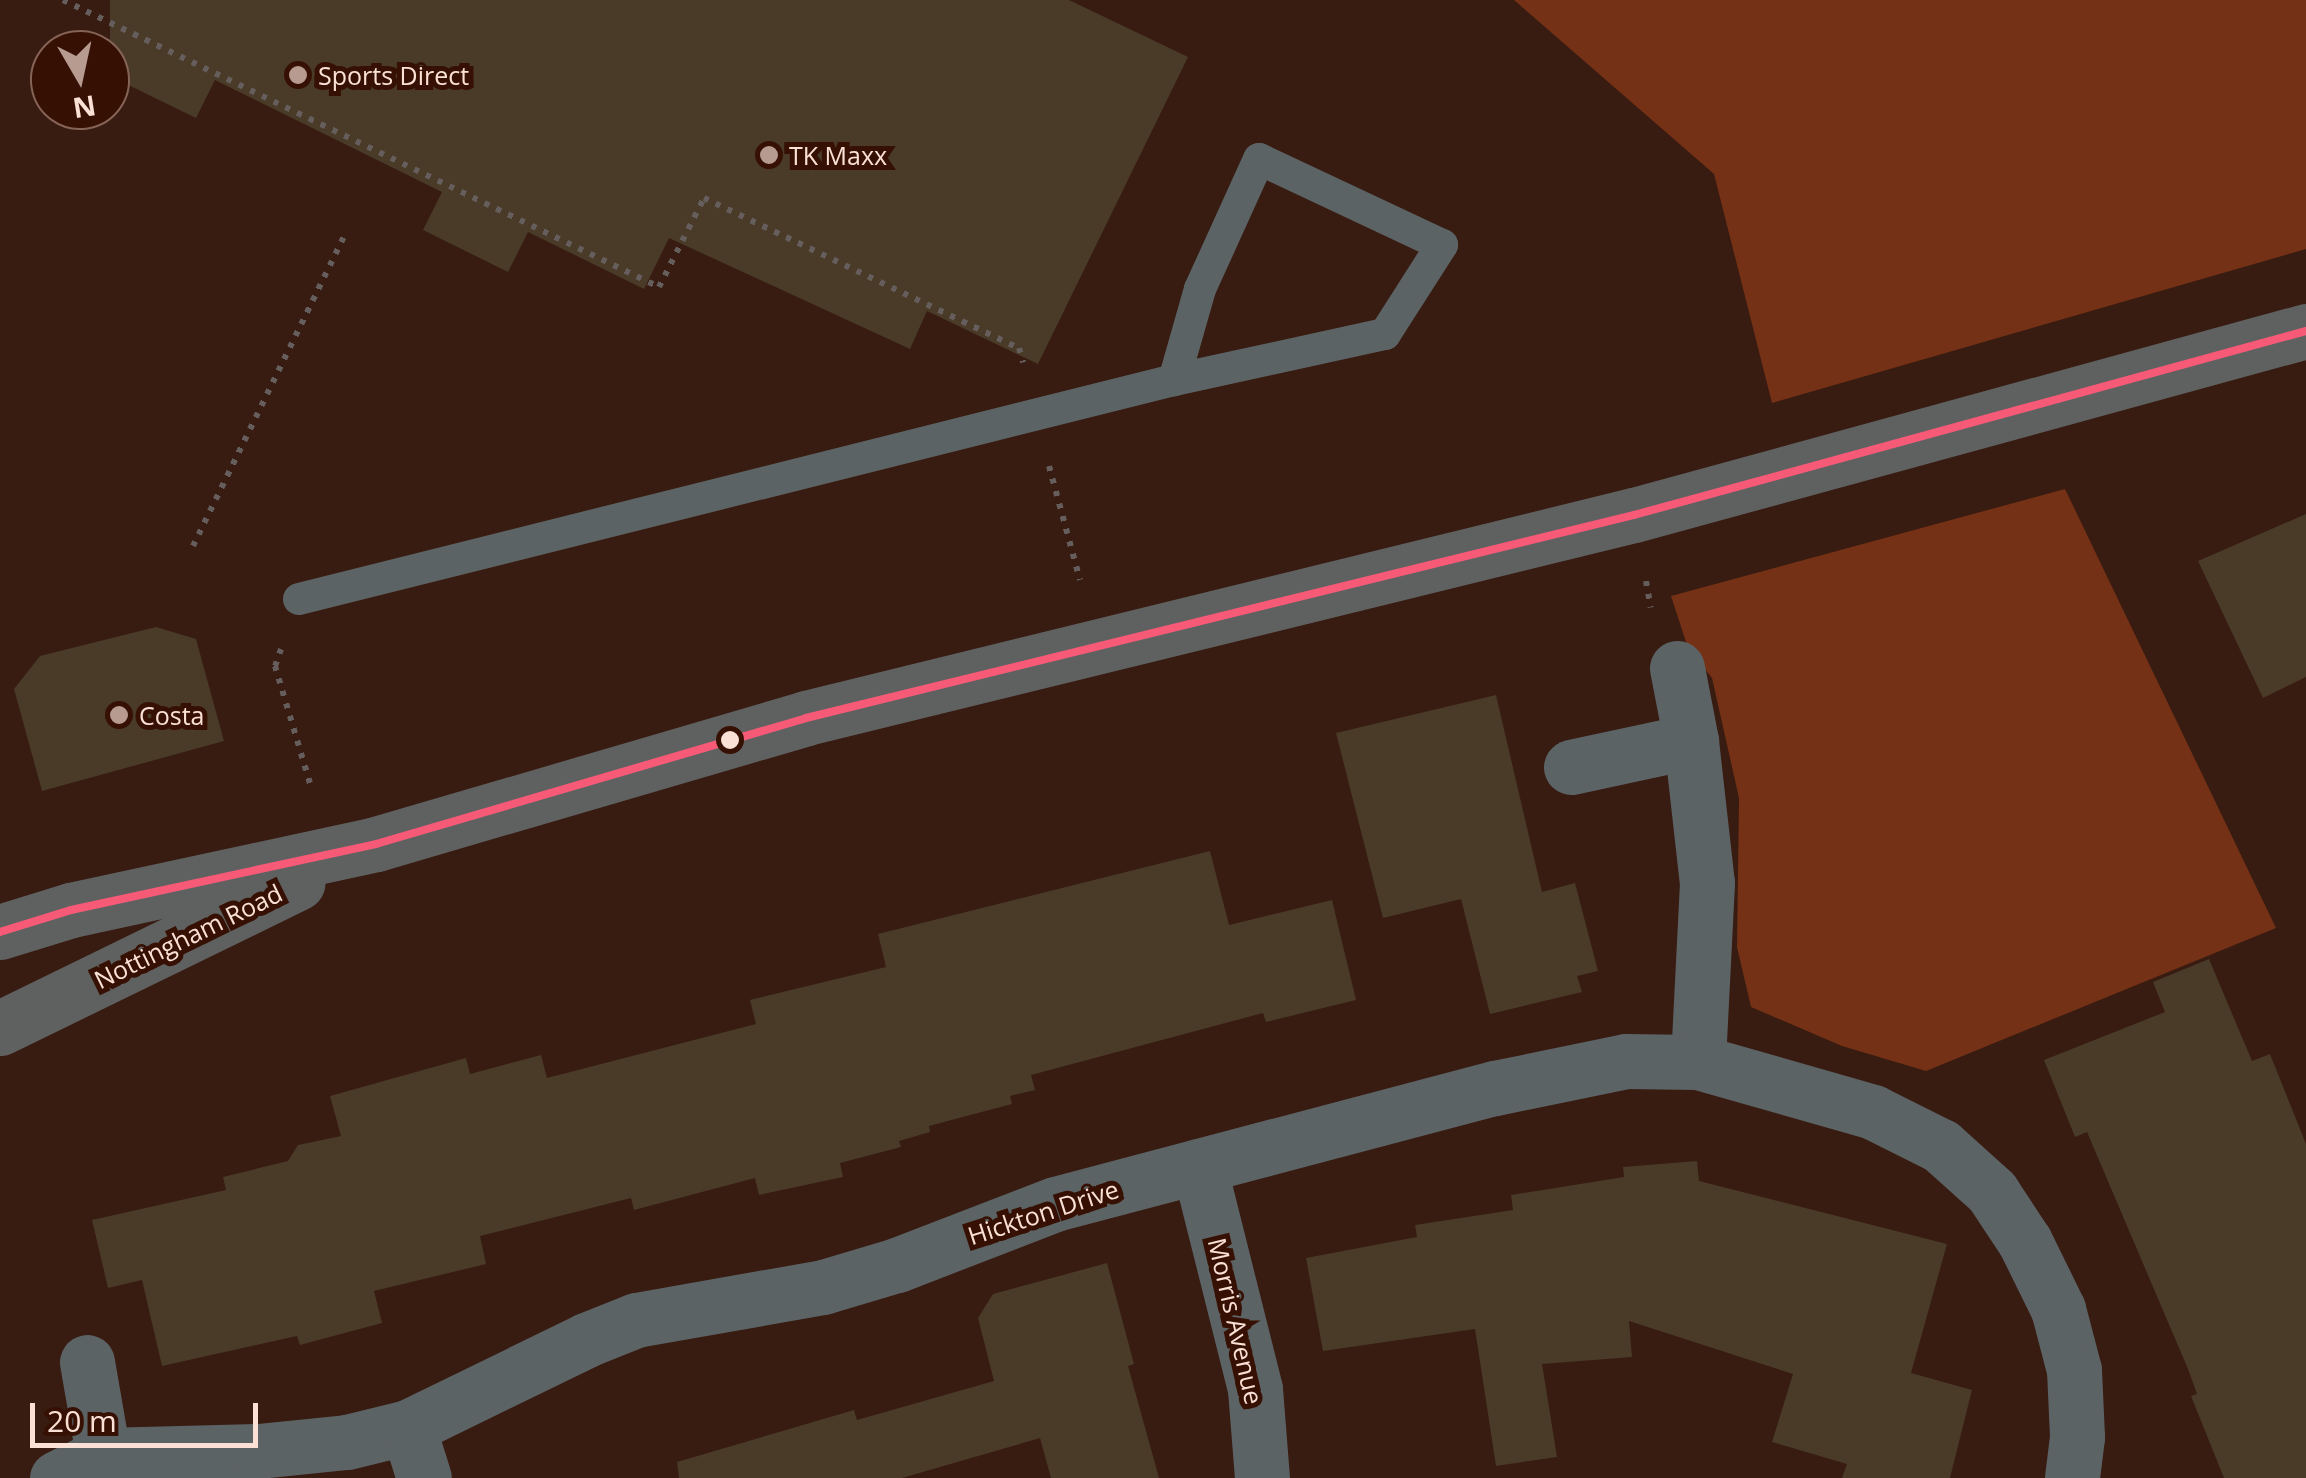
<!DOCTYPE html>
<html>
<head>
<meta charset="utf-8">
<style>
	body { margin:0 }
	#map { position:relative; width:2306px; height:1478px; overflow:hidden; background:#381b11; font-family:"Open Sans",sans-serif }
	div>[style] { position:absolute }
	.green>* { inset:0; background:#743115 }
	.building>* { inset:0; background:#493b28 }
	.path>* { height:6px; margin-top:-3px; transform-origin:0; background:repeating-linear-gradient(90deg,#655e5c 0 5px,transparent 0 13px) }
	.lane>* { height:32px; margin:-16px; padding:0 16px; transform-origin:16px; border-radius:16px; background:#5c6365 }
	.street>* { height:55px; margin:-27.5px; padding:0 27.5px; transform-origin:27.5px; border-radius:27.5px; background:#5c6365 }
	.primary>* { height:55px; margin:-27.5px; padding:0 27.5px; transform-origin:27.5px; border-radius:27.5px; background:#5f6161 }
	.bus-1>* { height:8px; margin:-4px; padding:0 4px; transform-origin:4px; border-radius:4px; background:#f75a77 }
	.dots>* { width:28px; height:28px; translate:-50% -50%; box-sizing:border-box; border:5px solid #361002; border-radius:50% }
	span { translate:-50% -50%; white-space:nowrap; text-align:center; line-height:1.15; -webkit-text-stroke:10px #361002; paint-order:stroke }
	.poi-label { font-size:25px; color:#fbe0d6 }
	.left { translate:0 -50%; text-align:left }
	.street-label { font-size:25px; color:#fbe0d6 }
	.north { position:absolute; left:30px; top:30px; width:100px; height:100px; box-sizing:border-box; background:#361002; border:2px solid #856357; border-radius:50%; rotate:171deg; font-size:28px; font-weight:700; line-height:40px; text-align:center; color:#fbe0d6 }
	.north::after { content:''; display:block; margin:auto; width:35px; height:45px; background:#b79b91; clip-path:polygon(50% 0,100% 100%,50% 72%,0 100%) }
	.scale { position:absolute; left:30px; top:1403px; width:228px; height:45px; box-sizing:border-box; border:5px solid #fbe0d6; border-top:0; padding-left:12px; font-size:30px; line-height:35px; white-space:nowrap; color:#fbe0d6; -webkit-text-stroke:8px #361002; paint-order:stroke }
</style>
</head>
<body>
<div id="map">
	<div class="green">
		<i style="clip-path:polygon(1514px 0,2306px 0,2306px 249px,1772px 403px,1714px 174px)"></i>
		<i style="clip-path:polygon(2065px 489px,2276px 928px,1926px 1071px,1842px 1046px,1751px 1007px,1737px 947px,1739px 798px,1712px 678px,1688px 648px,1671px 596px)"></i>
	</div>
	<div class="building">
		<i style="clip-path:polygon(110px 0,1069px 0,1188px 57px,1038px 364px,927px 311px,910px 349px,669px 238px,644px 289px,528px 232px,508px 272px,423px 230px,442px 192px,215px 80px,196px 118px,110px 76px)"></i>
		<i style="clip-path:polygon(2306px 514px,2306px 677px,2263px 698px,2198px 561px)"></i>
		<i style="clip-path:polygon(156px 627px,196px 639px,224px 741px,42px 791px,14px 689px,40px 656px)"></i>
		<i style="clip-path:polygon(1496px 695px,1542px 892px,1575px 883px,1598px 971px,1577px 976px,1582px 992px,1490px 1014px,1461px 899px,1383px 918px,1336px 733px)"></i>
		<i style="clip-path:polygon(1210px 851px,1229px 925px,1332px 900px,1356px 1000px,1266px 1022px,1263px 1013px,1031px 1075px,1035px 1090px,1010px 1096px,1012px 1104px,929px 1126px,930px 1132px,899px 1141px,901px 1147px,840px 1163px,843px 1177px,759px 1195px,755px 1178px,634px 1210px,631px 1198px,480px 1236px,486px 1264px,374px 1291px,382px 1323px,300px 1345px,297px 1336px,162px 1366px,142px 1280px,108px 1288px,92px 1220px,226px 1190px,223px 1177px,288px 1161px,298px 1145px,341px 1136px,330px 1096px,466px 1058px,470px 1074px,541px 1055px,547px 1078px,756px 1024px,750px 1000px,886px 967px,878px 934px)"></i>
		<i style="clip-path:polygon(2209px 959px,2252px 1061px,2270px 1054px,2306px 1144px,2306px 1478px,2224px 1478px,2191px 1396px,2197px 1394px,2188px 1369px,2087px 1132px,2075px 1137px,2044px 1060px,2165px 1012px,2153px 982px)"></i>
		<i style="clip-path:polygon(1697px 1161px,1699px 1181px,1947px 1244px,1911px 1373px,1972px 1390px,1950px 1478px,1842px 1478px,1847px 1464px,1772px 1442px,1793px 1374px,1629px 1321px,1632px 1357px,1542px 1364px,1557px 1457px,1496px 1466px,1475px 1329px,1323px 1351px,1306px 1258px,1417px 1237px,1415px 1225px,1513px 1210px,1511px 1195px,1624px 1177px,1623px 1167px)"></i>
		<i style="clip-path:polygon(1107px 1263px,1134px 1364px,1128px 1366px,1159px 1478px,1051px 1478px,1040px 1438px,902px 1478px,679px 1478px,677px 1462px,854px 1410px,857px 1420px,994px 1381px,978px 1318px,993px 1294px)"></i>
	</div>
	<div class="path">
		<i style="left:63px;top:0;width:662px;rotate:25.71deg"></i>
		<i style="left:659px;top:287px;width:100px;rotate:-63.2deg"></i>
		<i style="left:704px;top:198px;width:349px;rotate:25.5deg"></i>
		<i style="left:1019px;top:348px;width:15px;rotate:74deg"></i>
		<i style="left:1049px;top:466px;width:118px;rotate:74.8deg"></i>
		<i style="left:193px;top:546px;width:349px;rotate:-64deg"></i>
		<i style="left:1646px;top:581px;width:27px;rotate:80deg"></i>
		<i style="left:281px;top:649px;width:18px;rotate:109deg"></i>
		<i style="left:275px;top:666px;width:129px;rotate:73.4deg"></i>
	</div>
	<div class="lane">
		<i style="left:299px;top:599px;width:902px;rotate:-14.05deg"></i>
		<i style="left:1174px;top:380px;width:216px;rotate:-12.3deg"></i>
		<i style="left:1385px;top:334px;width:106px;rotate:-57.4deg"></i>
		<i style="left:1442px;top:245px;width:202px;rotate:-154.8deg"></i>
		<i style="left:1259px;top:159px;width:143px;rotate:114.4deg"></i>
		<i style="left:1200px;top:289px;width:95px;rotate:105.9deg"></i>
	</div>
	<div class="street">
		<i style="left:1677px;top:668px;width:74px;rotate:79.1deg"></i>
		<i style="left:1691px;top:741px;width:143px;rotate:83.6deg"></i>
		<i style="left:1707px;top:883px;width:179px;rotate:92.9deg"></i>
		<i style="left:1571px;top:767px;width:123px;rotate:-12.2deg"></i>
		<i style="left:1199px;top:1166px;width:230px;rotate:75.9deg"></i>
		<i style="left:1255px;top:1389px;width:89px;rotate:85.5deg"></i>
		<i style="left:87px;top:1362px;width:94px;rotate:80.2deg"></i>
		<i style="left:408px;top:1427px;width:53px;rotate:72.6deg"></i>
		<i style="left:57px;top:1478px;width:51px;rotate:-26.6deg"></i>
		<i style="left:103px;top:1455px;width:155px;rotate:-1.5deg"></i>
		<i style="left:258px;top:1451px;width:89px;rotate:-5.8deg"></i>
		<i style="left:347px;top:1442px;width:63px;rotate:-13.8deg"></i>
		<i style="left:408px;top:1427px;width:198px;rotate:-26deg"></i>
		<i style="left:586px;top:1340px;width:54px;rotate:-21.8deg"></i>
		<i style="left:636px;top:1320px;width:190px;rotate:-10deg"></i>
		<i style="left:823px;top:1287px;width:77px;rotate:-16.6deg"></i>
		<i style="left:897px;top:1265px;width:169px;rotate:-21.1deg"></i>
		<i style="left:1055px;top:1204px;width:455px;rotate:-14.8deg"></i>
		<i style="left:1495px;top:1088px;width:134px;rotate:-11.6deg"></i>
		<i style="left:1626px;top:1061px;width:72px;rotate:0.8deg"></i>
		<i style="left:1698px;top:1062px;width:182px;rotate:15.9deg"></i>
		<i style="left:1873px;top:1112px;width:76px;rotate:26.6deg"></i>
		<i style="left:1941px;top:1146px;width:69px;rotate:42deg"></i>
		<i style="left:1992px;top:1192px;width:60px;rotate:56.6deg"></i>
		<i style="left:2025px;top:1242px;width:75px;rotate:63.8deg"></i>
		<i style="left:2058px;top:1309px;width:63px;rotate:75.3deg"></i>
		<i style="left:2074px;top:1370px;width:67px;rotate:87.4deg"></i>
		<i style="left:2077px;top:1437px;width:41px;rotate:97deg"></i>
	</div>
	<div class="primary">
		<i style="left:0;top:932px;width:74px;rotate:-17.2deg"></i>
		<i style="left:71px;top:910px;width:312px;rotate:-12.2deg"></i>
		<i style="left:376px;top:844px;width:448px;rotate:-16.3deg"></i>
		<i style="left:806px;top:718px;width:853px;rotate:-13.78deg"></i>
		<i style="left:1634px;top:515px;width:697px;rotate:-15.31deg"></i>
		<i style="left:0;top:1028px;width:331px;rotate:-26deg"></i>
	</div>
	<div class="bus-1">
		<i style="left:0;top:932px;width:74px;rotate:-17.2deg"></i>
		<i style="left:71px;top:910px;width:312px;rotate:-12.2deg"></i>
		<i style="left:376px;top:844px;width:448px;rotate:-16.3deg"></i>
		<i style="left:806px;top:718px;width:853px;rotate:-13.78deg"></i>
		<i style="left:1634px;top:515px;width:697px;rotate:-15.31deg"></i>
	</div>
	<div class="dots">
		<i style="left:298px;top:75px;background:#b79b91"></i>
		<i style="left:769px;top:155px;background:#b79b91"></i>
		<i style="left:119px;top:715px;background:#b79b91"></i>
		<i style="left:730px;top:740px;background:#fbe0d6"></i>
	</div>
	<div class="poi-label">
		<span class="left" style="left:318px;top:75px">Sports Direct</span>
		<span class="left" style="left:789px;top:155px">TK Maxx</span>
		<span class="left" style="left:139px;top:715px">Costa</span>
	</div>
	<div class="street-label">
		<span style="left:188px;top:936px;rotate:-26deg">Nottingham Road</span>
		<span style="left:1043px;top:1212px;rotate:-18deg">Hickton Drive</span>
		<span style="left:1236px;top:1321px;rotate:77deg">Morris Avenue</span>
	</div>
	<div class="north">N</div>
	<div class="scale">20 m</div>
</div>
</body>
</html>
